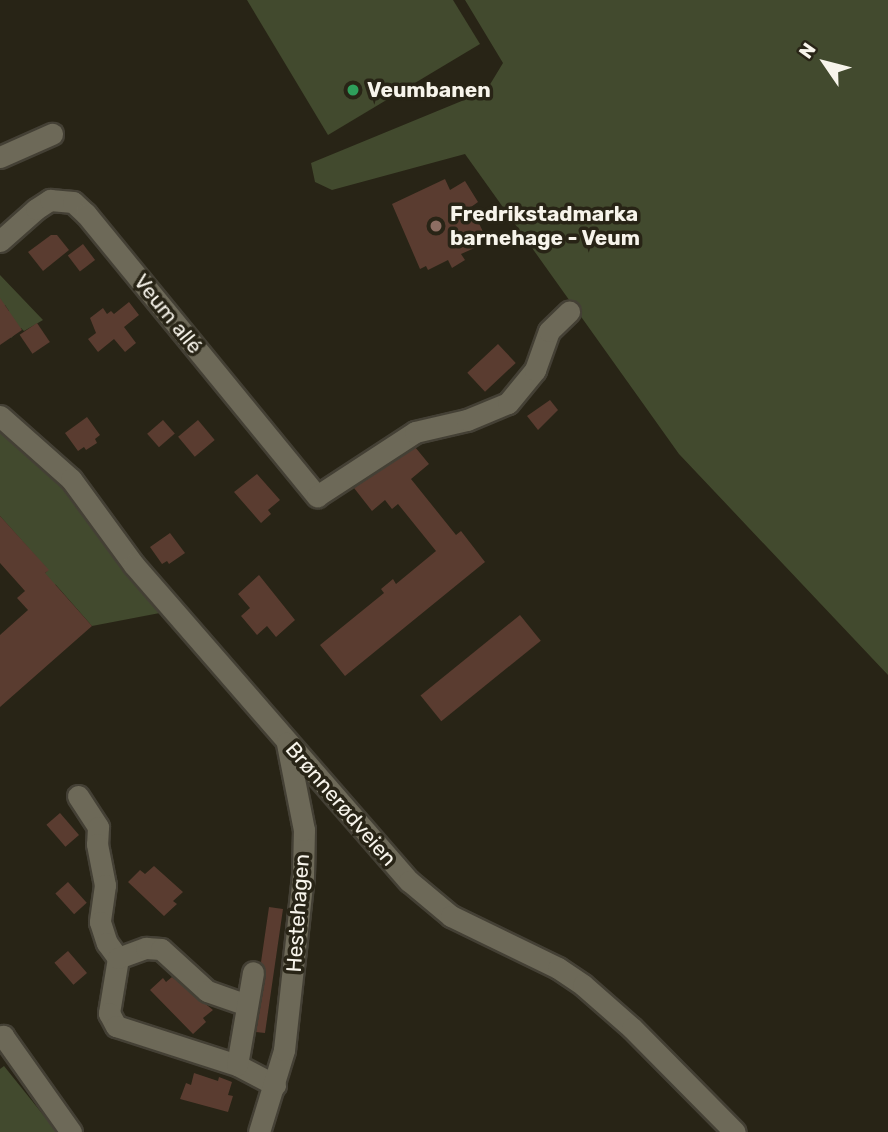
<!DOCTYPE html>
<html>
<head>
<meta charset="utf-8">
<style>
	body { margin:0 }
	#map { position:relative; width:888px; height:1132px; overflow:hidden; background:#282416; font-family:Rubik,sans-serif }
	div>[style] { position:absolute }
	.green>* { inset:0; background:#424a2e }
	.building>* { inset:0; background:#5a3c30; transform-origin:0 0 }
	.roads { filter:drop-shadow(2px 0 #444035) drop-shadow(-2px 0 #444035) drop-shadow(0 2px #444035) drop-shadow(0 -2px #444035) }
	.minor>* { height:21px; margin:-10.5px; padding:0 10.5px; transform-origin:10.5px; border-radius:10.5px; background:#6d6958 }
	.dots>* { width:19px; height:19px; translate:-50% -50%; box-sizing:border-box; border:4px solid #282416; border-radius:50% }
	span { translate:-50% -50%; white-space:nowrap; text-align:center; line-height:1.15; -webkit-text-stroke:7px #282416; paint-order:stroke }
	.poi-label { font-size:21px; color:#f7f4eb; font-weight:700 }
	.left { translate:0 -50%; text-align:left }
	.street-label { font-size:21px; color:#f7f4eb }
	.north { position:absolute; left:790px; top:28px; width:70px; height:70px; -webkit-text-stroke:5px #282416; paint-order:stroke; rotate:305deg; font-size:19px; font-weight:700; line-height:28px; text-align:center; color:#f7f4eb }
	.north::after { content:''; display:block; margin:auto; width:24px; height:32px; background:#f7f4eb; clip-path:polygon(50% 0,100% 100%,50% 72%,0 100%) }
</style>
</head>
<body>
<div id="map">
	<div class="green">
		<i style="clip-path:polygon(247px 0,453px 0,480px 44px,328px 135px)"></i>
		<i style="clip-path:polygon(465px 0,888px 0,888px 675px,679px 454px,465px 154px,332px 190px,315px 182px,311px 163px,486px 91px,503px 63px)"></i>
		<i style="clip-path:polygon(0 275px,43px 320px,24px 331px,21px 328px,11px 338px,7px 332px,9px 311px,5px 305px,0 307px)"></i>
		<i style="clip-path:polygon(0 423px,52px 466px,165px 612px,92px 626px,56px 585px,41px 577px,48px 570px,0 516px)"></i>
		<i style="clip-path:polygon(4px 1066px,57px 1132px,0 1132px,0 1069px)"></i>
	</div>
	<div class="building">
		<i style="clip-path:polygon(445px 179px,450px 190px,465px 181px,478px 202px,471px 207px,488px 242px,461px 254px,465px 260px,452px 268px,448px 260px,428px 270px,426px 266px,420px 269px,392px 204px)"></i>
		<i style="clip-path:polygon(51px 235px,57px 235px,69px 250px,43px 271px,28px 252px)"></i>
		<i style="left:83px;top:244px;width:20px;height:19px;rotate:53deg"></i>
		<i style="clip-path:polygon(0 298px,22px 330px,0 345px)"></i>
		<i style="clip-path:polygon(129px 302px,139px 315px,124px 327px,136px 343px,125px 352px,114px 339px,98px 352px,88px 339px,96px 333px,90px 318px,103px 308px,107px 314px,111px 311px,114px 314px)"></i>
		<i style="left:37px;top:323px;width:23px;height:21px;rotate:56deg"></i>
		<i style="left:498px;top:344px;width:26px;height:42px;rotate:47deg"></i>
		<i style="clip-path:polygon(550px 400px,558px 410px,538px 430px,527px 416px)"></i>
		<i style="clip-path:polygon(87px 417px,100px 435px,95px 439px,97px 443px,86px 450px,84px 447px,78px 451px,65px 433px)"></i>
		<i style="left:163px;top:420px;width:18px;height:21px;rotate:49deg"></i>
		<i style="left:198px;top:420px;width:26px;height:26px;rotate:50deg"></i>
		<i style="clip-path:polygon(415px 447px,429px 464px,411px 479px,456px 535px,461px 531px,485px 562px,345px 676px,320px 645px,384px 593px,381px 589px,393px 579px,396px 584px,436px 551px,398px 504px,392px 509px,385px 500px,372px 511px,354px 488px)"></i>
		<i style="clip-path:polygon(257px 474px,280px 500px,268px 510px,271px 514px,261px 523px,234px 492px)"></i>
		<i style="clip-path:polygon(0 516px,49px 570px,45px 573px,92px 626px,0 707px,0 635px,28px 610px,17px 598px,25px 591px,0 563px)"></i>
		<i style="clip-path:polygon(170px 533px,185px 553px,169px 564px,167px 561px,162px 564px,150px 547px)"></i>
		<i style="clip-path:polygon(259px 575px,295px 620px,276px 637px,267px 626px,257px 635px,241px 616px,250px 608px,238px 594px)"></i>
		<i style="left:520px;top:615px;width:33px;height:128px;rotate:51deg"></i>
		<i style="left:60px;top:813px;width:29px;height:18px;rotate:49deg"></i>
		<i style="clip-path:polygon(154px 866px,183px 892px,173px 901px,177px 904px,164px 916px,128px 882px,140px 870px,145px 874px)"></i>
		<i style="left:68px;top:882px;width:28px;height:17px;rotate:48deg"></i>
		<i style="clip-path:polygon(269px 907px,283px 909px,265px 1033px,256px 1032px,266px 974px,261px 962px)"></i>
		<i style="left:68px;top:951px;width:29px;height:18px;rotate:49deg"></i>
		<i style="clip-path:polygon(172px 977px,213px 1010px,203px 1018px,206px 1022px,193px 1034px,150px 990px,163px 978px,166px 982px)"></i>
		<i style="clip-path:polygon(194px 1073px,218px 1081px,219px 1077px,232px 1082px,228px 1095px,233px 1096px,228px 1112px,180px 1099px,186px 1083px,191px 1085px)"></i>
	</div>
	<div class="roads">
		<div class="minor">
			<i style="left:0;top:157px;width:57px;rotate:-23.9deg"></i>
			<i style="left:0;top:241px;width:48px;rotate:-41.6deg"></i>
			<i style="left:36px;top:209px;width:17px;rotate:-33deg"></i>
			<i style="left:50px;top:200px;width:23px;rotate:5deg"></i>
			<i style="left:73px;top:202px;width:18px;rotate:43deg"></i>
			<i style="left:86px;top:214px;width:365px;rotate:50.7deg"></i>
			<i style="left:317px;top:496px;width:117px;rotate:-33.1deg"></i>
			<i style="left:415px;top:432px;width:53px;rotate:-13deg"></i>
			<i style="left:467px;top:420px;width:44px;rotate:-22.5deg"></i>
			<i style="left:508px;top:403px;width:43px;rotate:-50.7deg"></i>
			<i style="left:535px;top:370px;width:41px;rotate:-70.3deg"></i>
			<i style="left:549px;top:331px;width:28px;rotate:-44deg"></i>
			<i style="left:0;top:416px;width:95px;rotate:41.6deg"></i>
			<i style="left:71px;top:479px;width:107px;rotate:53.8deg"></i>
			<i style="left:134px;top:565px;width:419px;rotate:49deg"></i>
			<i style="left:409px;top:881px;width:55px;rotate:39.8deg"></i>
			<i style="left:451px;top:916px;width:119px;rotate:25.9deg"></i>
			<i style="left:558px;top:968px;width:30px;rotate:34deg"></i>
			<i style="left:583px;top:985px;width:65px;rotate:41.3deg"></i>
			<i style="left:632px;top:1028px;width:146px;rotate:45.3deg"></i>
			<i style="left:78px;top:796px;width:37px;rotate:57deg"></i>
			<i style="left:98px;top:827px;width:17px;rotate:93deg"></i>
			<i style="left:97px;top:844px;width:42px;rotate:79deg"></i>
			<i style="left:105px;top:885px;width:37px;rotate:98deg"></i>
			<i style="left:100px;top:922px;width:22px;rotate:72deg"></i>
			<i style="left:107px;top:943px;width:19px;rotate:54deg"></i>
			<i style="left:118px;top:958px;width:56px;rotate:99.3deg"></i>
			<i style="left:109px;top:1013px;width:15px;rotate:62deg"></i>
			<i style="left:116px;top:1026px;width:127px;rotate:17.9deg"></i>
			<i style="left:237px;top:1065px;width:43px;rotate:27.8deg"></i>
			<i style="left:118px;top:958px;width:30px;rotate:-20deg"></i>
			<i style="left:146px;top:948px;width:15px;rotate:4deg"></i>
			<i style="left:161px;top:949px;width:62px;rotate:42.4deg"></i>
			<i style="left:207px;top:991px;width:42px;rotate:19.3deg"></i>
			<i style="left:0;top:1038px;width:4px;rotate:-34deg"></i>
			<i style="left:3px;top:1036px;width:118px;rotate:54.7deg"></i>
			<i style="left:237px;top:1065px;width:94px;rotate:-80.2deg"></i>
			<i style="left:259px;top:1132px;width:86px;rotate:-73deg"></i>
			<i style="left:284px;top:1050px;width:175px;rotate:-83.8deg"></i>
			<i style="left:303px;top:876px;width:46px;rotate:-88.8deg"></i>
			<i style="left:304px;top:830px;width:89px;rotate:-101.1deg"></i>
		</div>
	</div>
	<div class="dots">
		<i style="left:353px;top:90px;background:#2e9e5b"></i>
		<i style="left:436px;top:226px;background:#8d6e63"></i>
	</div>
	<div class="poi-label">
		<span class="left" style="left:367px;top:90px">Veumbanen</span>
		<span class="left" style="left:450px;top:226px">Fredrikstadmarka<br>barnehage - Veum</span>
	</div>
	<div class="street-label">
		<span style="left:168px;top:314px;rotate:51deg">Veum allé</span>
		<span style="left:341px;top:804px;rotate:49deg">Brønnerødveien</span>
		<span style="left:298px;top:913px;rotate:-86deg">Hestehagen</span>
	</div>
	<div class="north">N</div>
</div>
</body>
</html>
